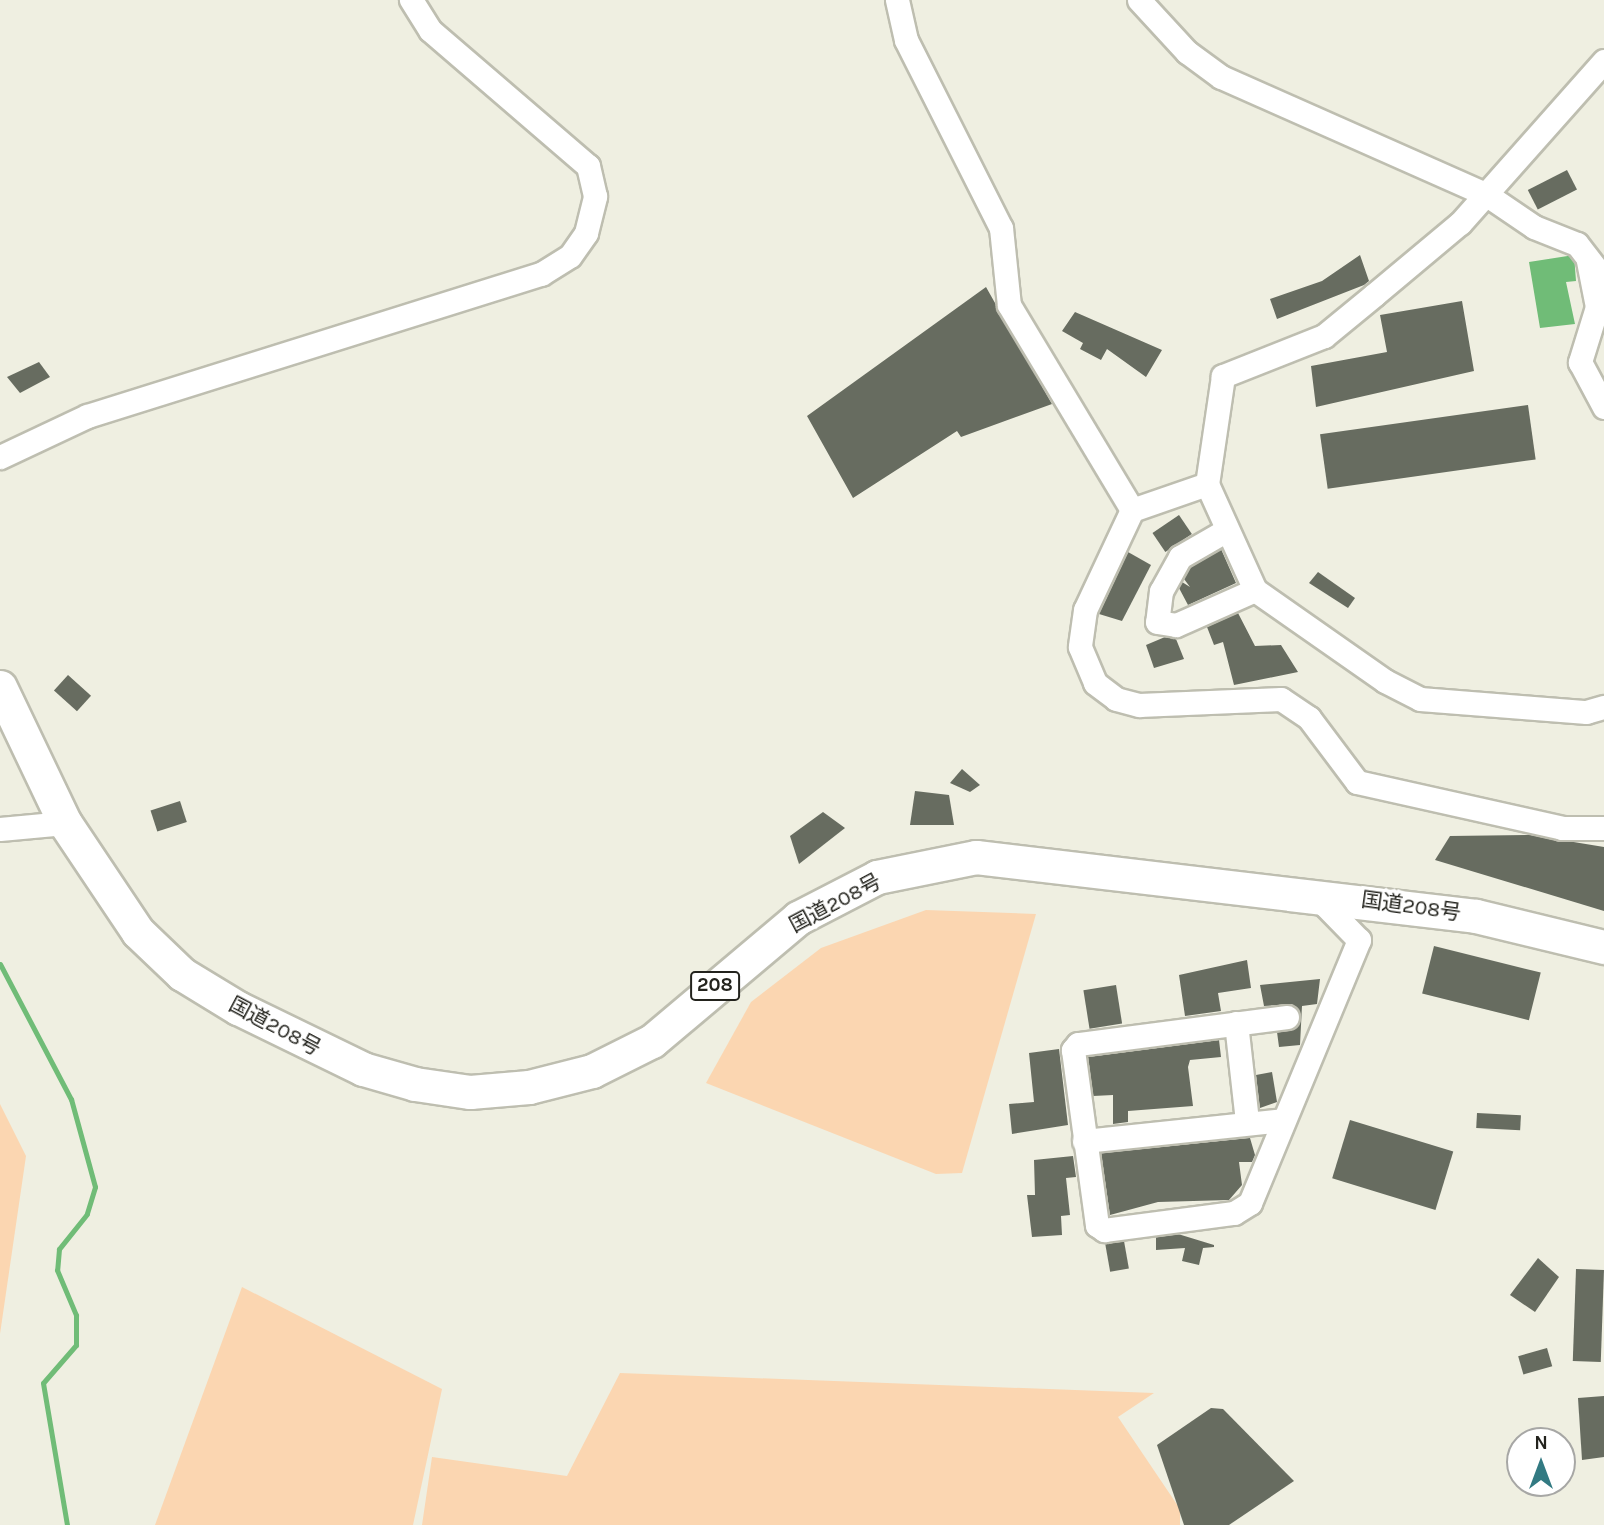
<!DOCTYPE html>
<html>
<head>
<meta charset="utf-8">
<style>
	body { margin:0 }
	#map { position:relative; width:1604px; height:1525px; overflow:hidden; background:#efefe1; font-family:Karla,"Noto Sans JP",sans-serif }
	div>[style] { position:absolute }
	.green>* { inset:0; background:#fbd6b1 }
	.water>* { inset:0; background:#70bc77 }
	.stream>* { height:5px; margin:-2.5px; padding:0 2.5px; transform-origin:2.5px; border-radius:2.5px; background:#70bc77 }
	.building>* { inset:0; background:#676c60; transform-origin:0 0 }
	.roads { filter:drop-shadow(2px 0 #bebeb0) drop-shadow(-2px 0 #bebeb0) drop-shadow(0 2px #bebeb0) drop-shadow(0 -2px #bebeb0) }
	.minor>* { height:23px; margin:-11.5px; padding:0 11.5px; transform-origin:11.5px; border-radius:11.5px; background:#fff }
	.highway>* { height:33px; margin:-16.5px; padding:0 16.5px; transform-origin:16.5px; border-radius:16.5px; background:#fff }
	span { translate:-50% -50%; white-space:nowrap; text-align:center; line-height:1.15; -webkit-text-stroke:7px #fff; paint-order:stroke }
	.shield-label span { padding:2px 5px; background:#fff; border:2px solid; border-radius:5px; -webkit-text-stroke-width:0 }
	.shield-label { font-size:19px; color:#23231d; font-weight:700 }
	.street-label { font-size:21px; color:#23231d }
	.north { position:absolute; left:1506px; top:1427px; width:70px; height:70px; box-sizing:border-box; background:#fff; border:2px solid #a7a7a5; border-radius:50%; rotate:0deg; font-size:19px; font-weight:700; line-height:28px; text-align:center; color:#23231d }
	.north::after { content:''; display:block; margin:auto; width:24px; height:32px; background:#327a82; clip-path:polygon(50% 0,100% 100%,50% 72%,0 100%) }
</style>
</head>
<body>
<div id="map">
	<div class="green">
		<i style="clip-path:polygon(926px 910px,1036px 914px,962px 1173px,936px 1174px,706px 1083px,751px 1002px,821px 948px)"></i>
		<i style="clip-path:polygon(0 1104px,26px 1156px,0 1334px)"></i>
		<i style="clip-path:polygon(242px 1287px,442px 1389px,413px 1525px,155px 1525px)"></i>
		<i style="clip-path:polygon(620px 1373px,1154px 1393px,1118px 1417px,1180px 1509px,1180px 1525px,422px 1525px,432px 1457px,567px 1476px)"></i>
	</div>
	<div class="water">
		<i style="clip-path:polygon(1574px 255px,1576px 281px,1566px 282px,1575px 324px,1540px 328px,1529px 262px)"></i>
	</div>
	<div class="stream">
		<i style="left:0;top:964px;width:153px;rotate:62.3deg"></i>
		<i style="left:71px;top:1099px;width:91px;rotate:74.7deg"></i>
		<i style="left:95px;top:1187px;width:28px;rotate:107deg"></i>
		<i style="left:87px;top:1214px;width:45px;rotate:128.7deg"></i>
		<i style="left:59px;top:1249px;width:21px;rotate:95deg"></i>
		<i style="left:57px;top:1270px;width:49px;rotate:67.1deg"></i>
		<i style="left:76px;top:1315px;width:30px;rotate:90deg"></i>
		<i style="left:76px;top:1345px;width:50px;rotate:131deg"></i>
		<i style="left:43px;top:1383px;width:144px;rotate:80.4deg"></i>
	</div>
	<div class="building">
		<i style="left:1567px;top:170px;width:22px;height:44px;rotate:63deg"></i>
		<i style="clip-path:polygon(1360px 255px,1369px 281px,1364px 285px,1277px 319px,1270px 299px,1322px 281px)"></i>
		<i style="clip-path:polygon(986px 287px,1052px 404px,961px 437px,957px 431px,853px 498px,807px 416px)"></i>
		<i style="clip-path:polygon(1462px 301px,1474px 371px,1316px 407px,1311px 366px,1387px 352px,1380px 315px)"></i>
		<i style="clip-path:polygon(1075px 312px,1162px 350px,1146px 377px,1107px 349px,1101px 360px,1080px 349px,1083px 343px,1062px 331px)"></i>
		<i style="clip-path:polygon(39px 362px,50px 377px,20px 393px,7px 377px)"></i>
		<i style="left:1528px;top:405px;width:55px;height:210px;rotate:82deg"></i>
		<i style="left:1179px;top:515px;width:23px;height:32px;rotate:56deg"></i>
		<i style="clip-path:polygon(1221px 549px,1236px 583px,1188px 605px,1179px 588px,1182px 582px,1190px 587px,1184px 579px,1190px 567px)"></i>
		<i style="clip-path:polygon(1128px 552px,1151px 565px,1122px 621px,1099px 614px)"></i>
		<i style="clip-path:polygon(1318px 572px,1355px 598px,1348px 608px,1309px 583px)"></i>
		<i style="clip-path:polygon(1238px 613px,1255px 646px,1281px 645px,1298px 672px,1234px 685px,1223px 642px,1214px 645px,1207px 627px)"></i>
		<i style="clip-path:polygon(1165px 637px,1176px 639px,1184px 659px,1154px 668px,1146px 645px)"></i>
		<i style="left:68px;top:675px;width:31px;height:21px;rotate:42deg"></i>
		<i style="clip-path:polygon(962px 769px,980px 785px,970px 792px,950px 783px)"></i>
		<i style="clip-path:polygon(915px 791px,949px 795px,954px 825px,910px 825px)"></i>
		<i style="left:180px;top:801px;width:22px;height:31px;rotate:72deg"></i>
		<i style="clip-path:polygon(823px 812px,845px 828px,799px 864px,790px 836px)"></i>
		<i style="clip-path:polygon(1531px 835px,1604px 847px,1604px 911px,1435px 860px,1450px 836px)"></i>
		<i style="left:1434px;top:946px;width:110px;height:49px;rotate:14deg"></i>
		<i style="clip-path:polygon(1247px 960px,1251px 988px,1218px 993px,1221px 1011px,1185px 1016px,1179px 975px)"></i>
		<i style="clip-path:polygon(1320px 979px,1317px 1004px,1302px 1006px,1300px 1045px,1279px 1047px,1277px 1032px,1296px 1028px,1301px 1015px,1292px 1004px,1264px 1006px,1260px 985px)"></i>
		<i style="left:1116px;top:985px;width:39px;height:33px;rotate:81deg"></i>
		<i style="clip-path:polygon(1219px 1040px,1221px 1057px,1190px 1060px,1188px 1067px,1193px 1106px,1128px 1111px,1128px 1122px,1113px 1124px,1113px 1095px,1093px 1096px,1088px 1057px)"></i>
		<i style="clip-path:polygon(1059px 1049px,1068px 1125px,1012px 1134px,1009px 1104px,1034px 1102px,1029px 1053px)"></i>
		<i style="clip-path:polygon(1272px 1072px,1277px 1102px,1260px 1108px,1256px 1075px)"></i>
		<i style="left:1477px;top:1113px;width:44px;height:15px;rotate:3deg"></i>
		<i style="left:1350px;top:1120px;width:108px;height:61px;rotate:17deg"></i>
		<i style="clip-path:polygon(1250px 1138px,1255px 1155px,1252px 1162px,1239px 1162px,1242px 1185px,1229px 1200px,1158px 1202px,1110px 1215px,1101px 1153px)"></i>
		<i style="clip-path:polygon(1073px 1156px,1076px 1177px,1066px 1178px,1070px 1215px,1061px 1216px,1062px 1235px,1032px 1237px,1027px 1195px,1035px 1195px,1034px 1160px)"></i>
		<i style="clip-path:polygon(1178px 1234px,1214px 1245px,1214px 1247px,1203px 1248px,1199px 1265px,1182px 1261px,1185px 1248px,1156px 1250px,1156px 1237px)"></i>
		<i style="left:1124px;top:1241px;width:28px;height:19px;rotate:80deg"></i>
		<i style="clip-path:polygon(1538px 1258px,1559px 1277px,1535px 1312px,1510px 1295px)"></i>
		<i style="left:1576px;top:1269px;width:28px;height:92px;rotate:2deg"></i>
		<i style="left:1547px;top:1348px;width:19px;height:30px;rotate:74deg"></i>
		<i style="clip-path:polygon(1604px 1396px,1604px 1457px,1582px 1460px,1578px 1398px)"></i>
		<i style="clip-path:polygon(1211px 1408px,1223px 1409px,1294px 1481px,1229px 1525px,1184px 1525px,1157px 1445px)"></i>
	</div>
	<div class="roads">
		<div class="minor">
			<i style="left:897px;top:0;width:41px;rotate:77.3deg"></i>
			<i style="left:906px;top:40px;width:211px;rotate:63.2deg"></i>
			<i style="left:1001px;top:228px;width:77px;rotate:84.1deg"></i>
			<i style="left:1009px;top:305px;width:239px;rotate:59deg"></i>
			<i style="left:1139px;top:0;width:71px;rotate:47.3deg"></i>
			<i style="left:1187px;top:52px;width:42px;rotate:36.3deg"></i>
			<i style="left:1221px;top:77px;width:291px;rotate:23.9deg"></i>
			<i style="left:1487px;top:195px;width:57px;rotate:34.2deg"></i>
			<i style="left:1534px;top:227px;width:46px;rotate:21.6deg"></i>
			<i style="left:1577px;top:244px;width:44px;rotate:52.4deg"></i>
			<i style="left:1604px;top:61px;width:217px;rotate:131.6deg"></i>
			<i style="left:1460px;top:223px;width:112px;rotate:140.1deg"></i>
			<i style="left:1374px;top:295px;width:65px;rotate:140.6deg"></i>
			<i style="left:1324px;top:336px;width:109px;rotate:158.4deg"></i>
			<i style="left:1223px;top:376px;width:109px;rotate:98.4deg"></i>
			<i style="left:1207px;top:484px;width:79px;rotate:160.9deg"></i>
			<i style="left:1132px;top:510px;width:110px;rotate:115.2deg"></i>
			<i style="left:1085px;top:610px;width:37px;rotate:98deg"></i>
			<i style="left:1080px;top:647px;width:39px;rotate:67deg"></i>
			<i style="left:1095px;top:683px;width:26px;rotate:37deg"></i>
			<i style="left:1116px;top:699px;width:24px;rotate:15deg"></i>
			<i style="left:1139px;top:705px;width:142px;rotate:-2.4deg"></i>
			<i style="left:1281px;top:699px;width:34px;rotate:34deg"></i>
			<i style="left:1309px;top:718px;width:80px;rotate:53.1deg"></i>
			<i style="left:1357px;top:782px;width:210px;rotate:12.6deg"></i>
			<i style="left:1562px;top:828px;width:42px"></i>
			<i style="left:1588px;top:261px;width:47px;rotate:78.9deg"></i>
			<i style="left:1597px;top:307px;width:58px;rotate:107.2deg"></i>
			<i style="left:1580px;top:362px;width:51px;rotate:61.9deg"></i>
			<i style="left:0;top:457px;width:96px;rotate:-25.2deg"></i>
			<i style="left:87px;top:416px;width:476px;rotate:-17.4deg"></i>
			<i style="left:541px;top:274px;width:34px;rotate:-32deg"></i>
			<i style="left:570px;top:256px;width:28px;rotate:-55deg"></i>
			<i style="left:586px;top:233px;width:38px;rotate:-76deg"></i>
			<i style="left:595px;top:196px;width:31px;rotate:-103deg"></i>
			<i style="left:588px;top:166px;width:208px;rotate:-139.3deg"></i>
			<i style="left:430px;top:30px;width:36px;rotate:-122deg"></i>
			<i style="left:1207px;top:484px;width:116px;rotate:65.6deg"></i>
			<i style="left:1255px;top:590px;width:159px;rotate:35deg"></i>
			<i style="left:1385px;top:681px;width:39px;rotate:27deg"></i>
			<i style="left:1420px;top:699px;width:167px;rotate:4.5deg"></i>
			<i style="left:1586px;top:712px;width:19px;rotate:-16deg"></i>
			<i style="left:1225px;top:531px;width:52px;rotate:150deg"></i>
			<i style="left:1180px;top:557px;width:39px;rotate:119deg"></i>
			<i style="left:1161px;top:591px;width:31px;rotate:97deg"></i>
			<i style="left:1157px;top:622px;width:19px;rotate:9deg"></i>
			<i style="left:1176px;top:625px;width:86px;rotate:-23.9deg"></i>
			<i style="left:0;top:829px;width:65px;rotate:-5.3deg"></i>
			<i style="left:1287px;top:1017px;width:211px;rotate:172.6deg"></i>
			<i style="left:1078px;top:1044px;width:8px;rotate:130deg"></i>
			<i style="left:1073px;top:1050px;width:177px;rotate:82.2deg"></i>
			<i style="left:1097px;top:1225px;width:9px;rotate:36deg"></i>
			<i style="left:1104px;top:1230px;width:131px;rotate:-7.5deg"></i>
			<i style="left:1234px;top:1213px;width:19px;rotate:-32deg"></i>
			<i style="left:1250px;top:1203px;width:285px;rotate:-67.5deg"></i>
			<i style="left:1359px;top:940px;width:49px;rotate:-134.2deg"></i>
			<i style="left:1325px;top:905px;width:10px;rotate:-79deg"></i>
			<i style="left:1236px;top:1023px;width:99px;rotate:83.6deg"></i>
			<i style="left:1084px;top:1141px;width:200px;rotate:-6deg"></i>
		</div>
		<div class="highway">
			<i style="left:0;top:687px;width:151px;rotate:64.5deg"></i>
			<i style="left:65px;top:823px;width:131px;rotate:56.2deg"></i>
			<i style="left:138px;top:932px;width:61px;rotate:43.7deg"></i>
			<i style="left:182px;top:974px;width:66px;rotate:31.3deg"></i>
			<i style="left:238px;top:1008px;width:139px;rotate:26deg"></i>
			<i style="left:363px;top:1069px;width:54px;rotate:16.1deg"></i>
			<i style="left:415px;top:1084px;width:56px;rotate:8.3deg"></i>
			<i style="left:470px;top:1092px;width:59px;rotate:-4.8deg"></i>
			<i style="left:529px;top:1087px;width:65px;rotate:-14.3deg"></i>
			<i style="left:592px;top:1071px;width:67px;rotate:-26.6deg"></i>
			<i style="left:652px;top:1041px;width:191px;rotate:-40.1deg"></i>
			<i style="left:798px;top:918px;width:89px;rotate:-27.4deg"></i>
			<i style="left:877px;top:877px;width:101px;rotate:-11.4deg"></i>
			<i style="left:976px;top:857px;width:503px;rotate:6.73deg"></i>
			<i style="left:1476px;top:916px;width:132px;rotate:13.6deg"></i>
		</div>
	</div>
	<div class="shield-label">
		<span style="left:715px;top:986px">208</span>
	</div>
	<div class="street-label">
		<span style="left:835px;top:903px;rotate:-28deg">国道208号</span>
		<span style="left:1411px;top:906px;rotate:8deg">国道208号</span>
		<span style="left:275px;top:1026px;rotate:28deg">国道208号</span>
	</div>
	<div class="north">N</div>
</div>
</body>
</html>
